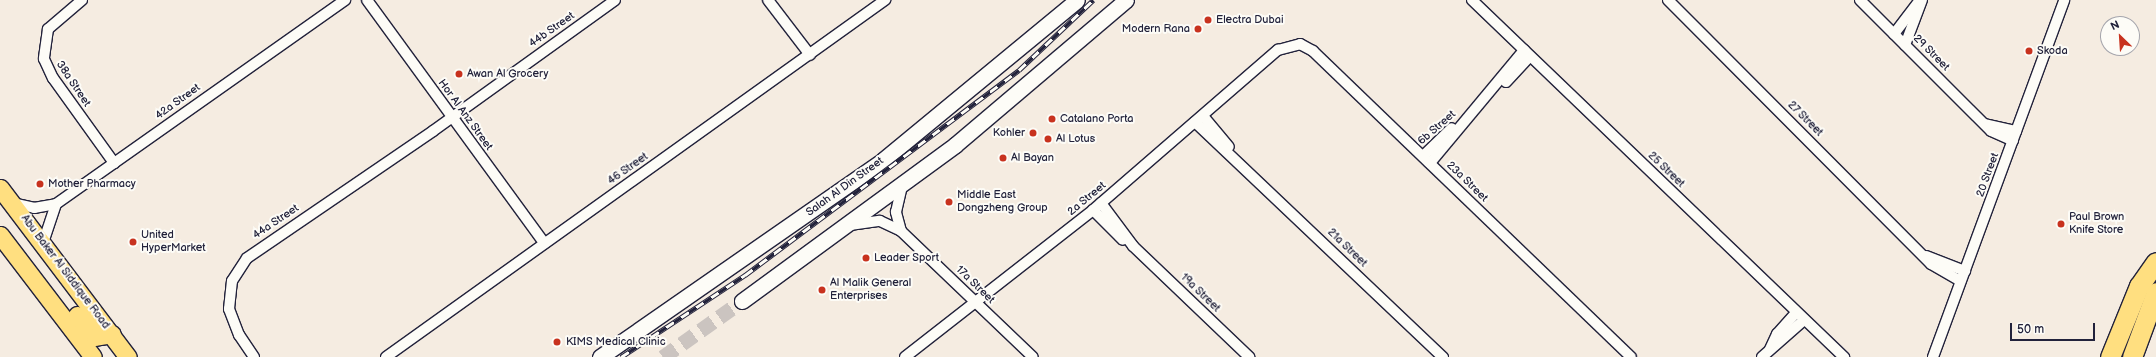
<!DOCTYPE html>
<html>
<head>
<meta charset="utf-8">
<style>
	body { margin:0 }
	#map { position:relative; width:2156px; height:357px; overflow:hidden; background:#f5ece1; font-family:"Balsamiq Sans",sans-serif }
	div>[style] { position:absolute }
	.secondary-tunnel>* { height:15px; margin-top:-7.5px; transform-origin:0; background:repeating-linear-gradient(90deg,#cbc4c0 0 15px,transparent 0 23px) }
	.roads { filter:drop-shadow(1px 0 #22223b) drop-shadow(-1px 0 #22223b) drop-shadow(0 1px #22223b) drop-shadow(0 -1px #22223b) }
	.street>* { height:10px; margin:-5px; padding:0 5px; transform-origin:5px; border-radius:5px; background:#fdfcf7 }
	.secondary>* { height:15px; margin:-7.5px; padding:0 7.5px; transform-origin:7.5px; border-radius:7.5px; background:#fdfcf7 }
	.primary>* { height:17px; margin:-8.5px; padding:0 8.5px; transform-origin:8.5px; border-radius:8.5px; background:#ffdf80 }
	.highway>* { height:19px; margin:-9.5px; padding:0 9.5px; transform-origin:9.5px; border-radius:9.5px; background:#ffdf80 }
	.rail>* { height:4.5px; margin-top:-2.25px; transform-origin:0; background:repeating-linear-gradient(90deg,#fdfcf7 0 9px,#22223b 0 18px); box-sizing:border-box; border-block:1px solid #22223b }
	.dots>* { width:11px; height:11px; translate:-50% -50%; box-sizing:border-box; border:2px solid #fdfcf7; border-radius:50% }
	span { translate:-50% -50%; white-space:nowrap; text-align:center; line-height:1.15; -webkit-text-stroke:4px #fdfcf7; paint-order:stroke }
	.poi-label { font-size:11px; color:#22223b }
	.left { translate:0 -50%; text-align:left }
	.right { translate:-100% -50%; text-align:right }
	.street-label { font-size:11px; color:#22223b }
	.north { position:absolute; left:2100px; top:16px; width:40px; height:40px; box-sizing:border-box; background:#fdfcf7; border:1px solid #a5a5ac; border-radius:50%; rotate:335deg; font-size:11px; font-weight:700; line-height:16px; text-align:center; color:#22223b }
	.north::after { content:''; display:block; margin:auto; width:14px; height:18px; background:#c8321e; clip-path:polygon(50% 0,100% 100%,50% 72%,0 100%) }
	.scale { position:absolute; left:2010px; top:323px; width:85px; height:18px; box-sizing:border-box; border:2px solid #22223b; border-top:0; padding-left:5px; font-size:12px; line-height:14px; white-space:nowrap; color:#22223b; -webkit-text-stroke:3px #fdfcf7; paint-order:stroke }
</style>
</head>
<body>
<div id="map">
	<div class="secondary-tunnel">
		<i style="left:663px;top:357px;width:97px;rotate:-35.3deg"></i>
	</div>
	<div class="roads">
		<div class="street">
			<i style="left:82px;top:0;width:45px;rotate:139.5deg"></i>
			<i style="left:48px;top:29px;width:30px;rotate:98deg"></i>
			<i style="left:44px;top:59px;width:21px;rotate:65deg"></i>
			<i style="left:53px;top:78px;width:105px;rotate:54.3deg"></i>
			<i style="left:367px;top:0;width:301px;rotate:53.9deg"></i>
			<i style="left:768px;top:0;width:69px;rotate:52.6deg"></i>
			<i style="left:1472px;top:0;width:516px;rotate:43.82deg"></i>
			<i style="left:1668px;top:0;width:373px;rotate:45.1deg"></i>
			<i style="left:1931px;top:264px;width:34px;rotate:30deg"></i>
			<i style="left:1860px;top:0;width:185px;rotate:45deg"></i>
			<i style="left:1991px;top:131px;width:24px;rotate:24deg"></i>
			<i style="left:1894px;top:34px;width:43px;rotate:-52.6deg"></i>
			<i style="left:1905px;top:45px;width:48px;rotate:-69.3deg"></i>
			<i style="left:1506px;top:82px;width:35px;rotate:-47deg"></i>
			<i style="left:1203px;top:116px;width:40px;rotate:50deg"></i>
			<i style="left:1195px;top:122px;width:342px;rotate:43.5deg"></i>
			<i style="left:1985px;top:124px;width:32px;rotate:13deg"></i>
			<i style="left:1423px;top:156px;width:40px;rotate:-44deg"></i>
			<i style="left:1430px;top:163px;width:147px;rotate:-50.2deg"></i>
			<i style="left:13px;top:203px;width:22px;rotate:13deg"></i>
			<i style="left:34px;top:208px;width:22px;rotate:-10deg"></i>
			<i style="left:56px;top:204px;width:354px;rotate:-35.2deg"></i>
			<i style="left:1101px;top:203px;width:54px;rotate:53.3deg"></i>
			<i style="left:1133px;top:246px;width:161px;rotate:43.7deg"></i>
			<i style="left:1093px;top:210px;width:42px;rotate:45deg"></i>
			<i style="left:850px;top:225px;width:30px;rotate:-8deg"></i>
			<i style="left:880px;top:221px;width:23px;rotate:25deg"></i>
			<i style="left:901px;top:231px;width:182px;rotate:43.7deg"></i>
			<i style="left:901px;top:231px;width:20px;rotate:-105deg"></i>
			<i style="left:896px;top:212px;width:28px;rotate:-77deg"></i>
			<i style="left:43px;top:243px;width:41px;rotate:-71.6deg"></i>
			<i style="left:1926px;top:256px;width:42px;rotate:21deg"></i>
			<i style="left:1770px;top:349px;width:17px;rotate:-65deg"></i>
			<i style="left:1777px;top:334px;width:28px;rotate:-48deg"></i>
			<i style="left:254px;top:357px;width:27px;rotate:-124deg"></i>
			<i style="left:239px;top:335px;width:28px;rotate:-111deg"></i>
			<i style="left:229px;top:309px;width:28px;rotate:-84deg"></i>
			<i style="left:232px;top:281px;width:27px;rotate:-57deg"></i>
			<i style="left:247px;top:258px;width:225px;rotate:-34.3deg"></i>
			<i style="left:433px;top:131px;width:224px;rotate:-35.7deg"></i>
			<i style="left:386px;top:357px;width:614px;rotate:-35.58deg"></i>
			<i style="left:905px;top:357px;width:239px;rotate:-38deg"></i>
			<i style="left:1093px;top:210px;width:245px;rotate:-40.9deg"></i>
			<i style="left:1278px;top:50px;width:23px;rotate:-15deg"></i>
			<i style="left:1300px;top:44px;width:15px;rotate:28deg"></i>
			<i style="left:1313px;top:51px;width:441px;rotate:43.9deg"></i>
			<i style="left:1762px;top:357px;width:56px;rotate:-41.4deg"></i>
			<i style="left:1933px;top:357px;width:380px;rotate:-69.8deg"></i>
		</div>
		<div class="secondary">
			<i style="left:742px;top:301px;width:264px;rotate:-36.2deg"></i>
			<i style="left:955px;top:145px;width:224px;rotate:-40.3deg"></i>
			<i style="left:600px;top:357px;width:345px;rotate:-34.8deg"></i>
			<i style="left:883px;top:160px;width:251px;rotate:-39.5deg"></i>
		</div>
		<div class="primary">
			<i style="left:0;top:188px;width:212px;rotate:52.9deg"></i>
			<i style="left:0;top:235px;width:153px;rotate:52.7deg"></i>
			<i style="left:77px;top:315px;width:28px;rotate:51deg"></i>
			<i style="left:95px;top:337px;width:17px;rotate:-10deg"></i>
		</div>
		<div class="highway">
			<i style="left:2110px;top:357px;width:77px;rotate:-67.8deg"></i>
			<i style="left:2139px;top:286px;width:29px;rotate:-55deg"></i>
			<i style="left:2132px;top:357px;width:69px;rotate:-69.7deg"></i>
		</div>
	</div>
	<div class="rail">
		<i style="left:621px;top:357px;width:149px;rotate:-33.5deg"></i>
		<i style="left:745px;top:275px;width:342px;rotate:-36.8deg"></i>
		<i style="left:1019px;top:70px;width:102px;rotate:-43.4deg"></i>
	</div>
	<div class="dots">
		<i style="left:1208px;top:20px;background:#c8321e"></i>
		<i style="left:1198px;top:29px;background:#c8321e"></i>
		<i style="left:2029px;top:51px;background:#c8321e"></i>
		<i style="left:459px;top:74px;background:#c8321e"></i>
		<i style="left:1052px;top:119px;background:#c8321e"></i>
		<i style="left:1033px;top:133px;background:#c8321e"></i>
		<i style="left:1048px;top:139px;background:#c8321e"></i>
		<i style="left:1003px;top:158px;background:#c8321e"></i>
		<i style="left:40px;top:184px;background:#c8321e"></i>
		<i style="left:949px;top:202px;background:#c8321e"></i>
		<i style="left:2061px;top:224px;background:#c8321e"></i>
		<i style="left:133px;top:242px;background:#c8321e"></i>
		<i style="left:866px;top:258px;background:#c8321e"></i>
		<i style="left:822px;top:290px;background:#c8321e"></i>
		<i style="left:557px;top:342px;background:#c8321e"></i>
	</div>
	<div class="poi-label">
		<span class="left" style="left:1216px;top:20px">Electra Dubai</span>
		<span class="right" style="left:1190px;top:29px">Modern Rana</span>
		<span class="left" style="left:2037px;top:51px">Skoda</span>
		<span class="left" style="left:467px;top:74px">Awan Al Grocery</span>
		<span class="left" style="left:1060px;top:119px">Catalano Porta</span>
		<span class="right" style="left:1025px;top:133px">Kohler</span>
		<span class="left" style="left:1056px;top:139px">Al Lotus</span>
		<span class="left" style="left:1011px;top:158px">Al Bayan</span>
		<span class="left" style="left:48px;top:184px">Mother Pharmacy</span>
		<span class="left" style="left:957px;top:202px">Middle East<br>Dongzheng Group</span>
		<span class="left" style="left:2069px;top:224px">Paul Brown<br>Knife Store</span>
		<span class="left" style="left:141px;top:242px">United<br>HyperMarket</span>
		<span class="left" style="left:874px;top:258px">Leader Sport</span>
		<span class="left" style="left:830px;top:290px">Al Malik General<br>Enterprises</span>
		<span class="left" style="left:566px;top:342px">KIMS Medical Clinic</span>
	</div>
	<div class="street-label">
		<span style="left:552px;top:30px;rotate:-35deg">44b Street</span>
		<span style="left:1931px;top:53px;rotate:45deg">29 Street</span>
		<span style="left:73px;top:84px;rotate:56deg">38a Street</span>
		<span style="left:178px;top:102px;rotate:-36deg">42a Street</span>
		<span style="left:465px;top:115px;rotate:54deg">Hor Al Anz Street</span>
		<span style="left:1805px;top:119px;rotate:45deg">27 Street</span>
		<span style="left:1437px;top:128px;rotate:-41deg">6b Street</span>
		<span style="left:628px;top:169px;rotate:-35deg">46 Street</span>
		<span style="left:1666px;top:170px;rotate:44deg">25 Street</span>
		<span style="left:1988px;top:175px;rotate:-70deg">20 Street</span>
		<span style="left:1467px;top:182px;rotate:44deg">23a Street</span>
		<span style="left:845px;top:187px;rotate:-36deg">Salah Al Din Street</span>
		<span style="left:1087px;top:199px;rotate:-40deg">2a Street</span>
		<span style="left:276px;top:222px;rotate:-34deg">44a Street</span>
		<span style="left:1347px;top:248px;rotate:44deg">21a Street</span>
		<span style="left:65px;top:272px;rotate:53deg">Abu Baker Al Siddique Road</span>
		<span style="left:975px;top:285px;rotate:44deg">17a Street</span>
		<span style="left:1200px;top:293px;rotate:44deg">19a Street</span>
	</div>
	<div class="north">N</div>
	<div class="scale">50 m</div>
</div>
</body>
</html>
